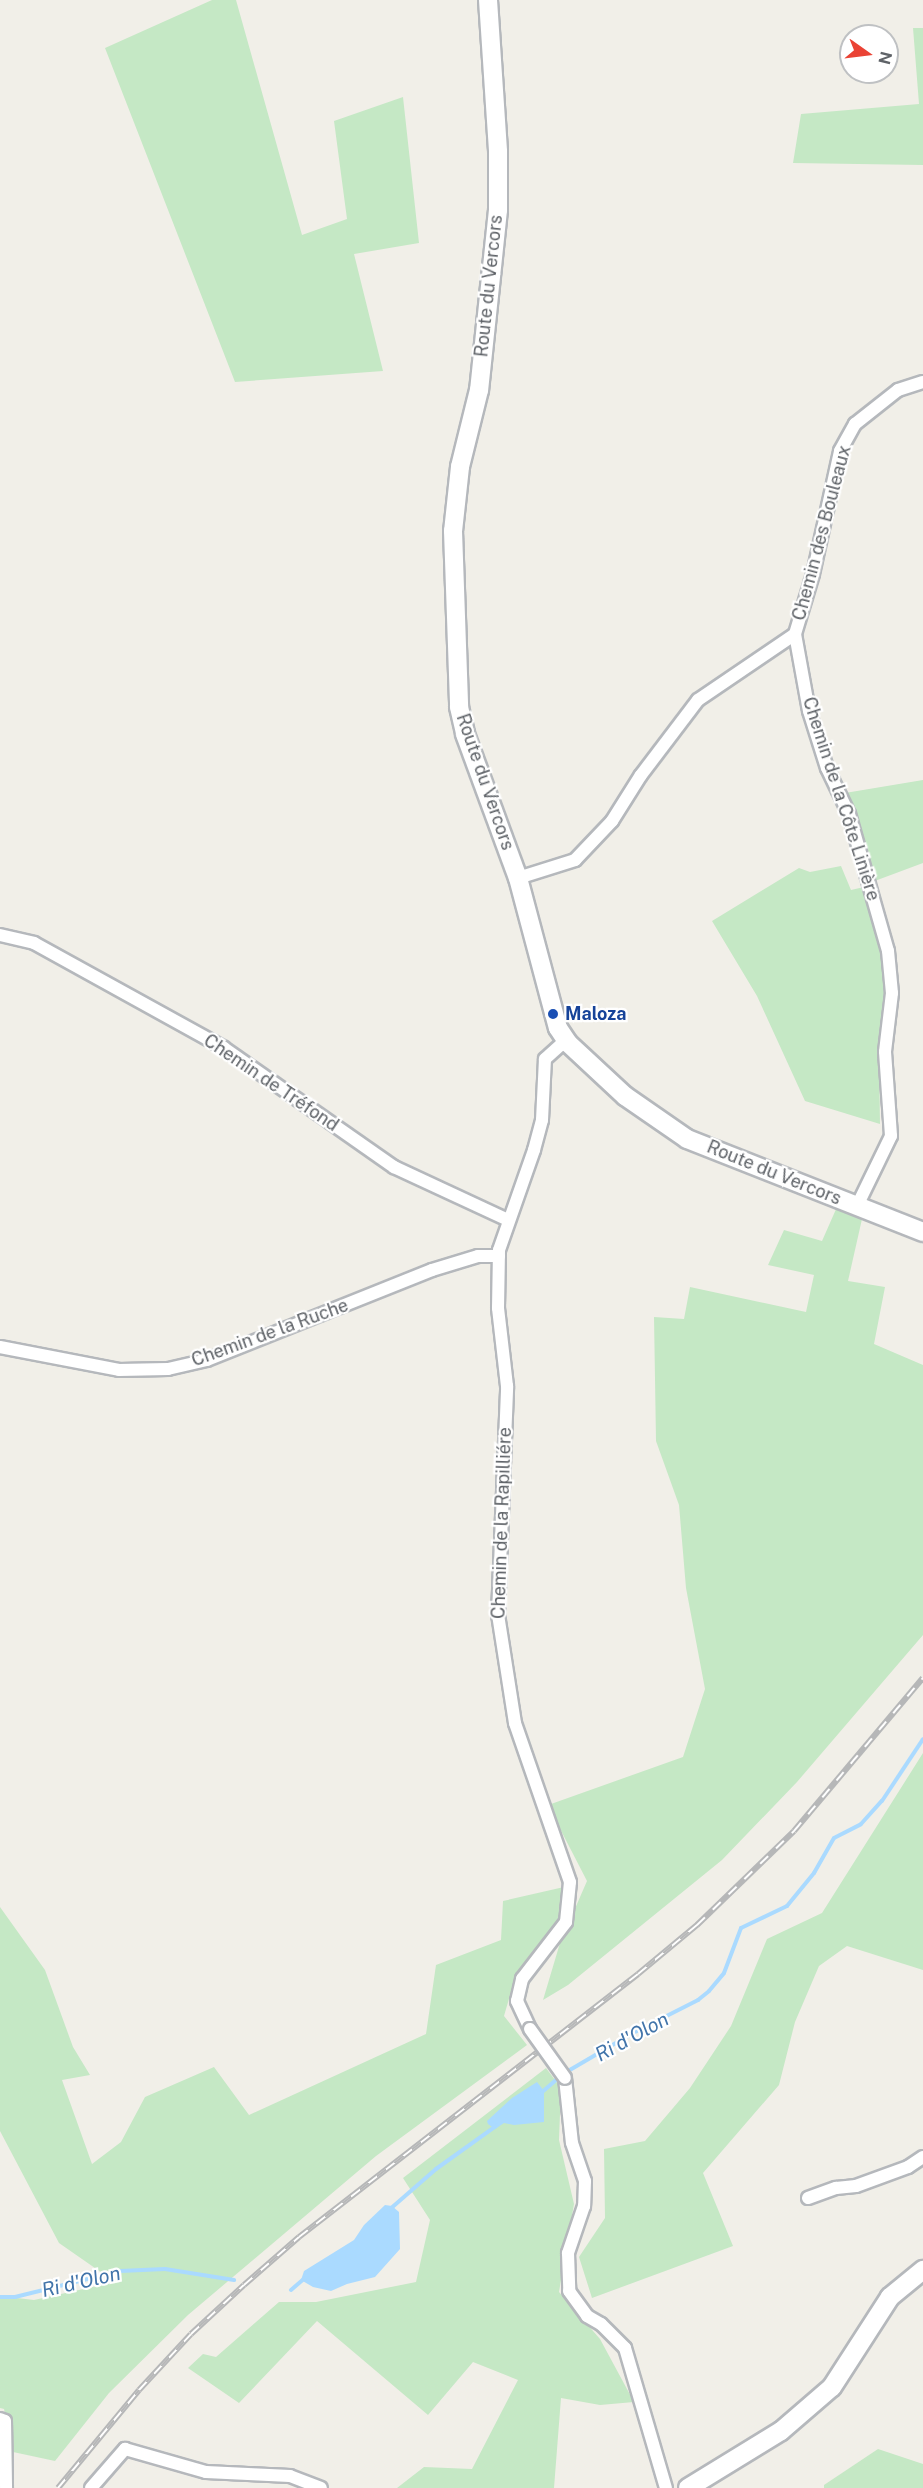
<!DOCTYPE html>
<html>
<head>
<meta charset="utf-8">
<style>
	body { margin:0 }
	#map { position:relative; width:923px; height:2488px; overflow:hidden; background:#f1efe8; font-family:"Public Sans",sans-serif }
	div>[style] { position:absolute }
	.green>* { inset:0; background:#c5e8c5 }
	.water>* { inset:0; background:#aadaff }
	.stream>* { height:4px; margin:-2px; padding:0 2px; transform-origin:2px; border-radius:2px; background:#aadaff }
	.roads { filter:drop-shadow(2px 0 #b5b8bc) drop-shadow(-2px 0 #b5b8bc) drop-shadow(0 2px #b5b8bc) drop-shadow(0 -2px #b5b8bc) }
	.minor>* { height:12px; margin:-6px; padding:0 6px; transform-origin:6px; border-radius:6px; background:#fff }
	.secondary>* { height:18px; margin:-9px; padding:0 9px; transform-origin:9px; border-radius:9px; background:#fff }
	.rail>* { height:6px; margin-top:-3px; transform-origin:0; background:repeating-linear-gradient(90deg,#fff 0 11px,#b6b7b8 0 22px); box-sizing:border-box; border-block:2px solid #b6b7b8 }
	.bridges { filter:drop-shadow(2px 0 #b5b8bc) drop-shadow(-2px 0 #b5b8bc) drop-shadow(0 2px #b5b8bc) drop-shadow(0 -2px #b5b8bc) }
	.minor-bridge>* { height:12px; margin:-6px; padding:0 6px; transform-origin:6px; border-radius:6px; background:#fff }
	.dots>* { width:16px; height:16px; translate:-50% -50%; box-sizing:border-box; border:3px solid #fff; border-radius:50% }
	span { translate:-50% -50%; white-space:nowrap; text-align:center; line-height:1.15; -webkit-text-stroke:4.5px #fff; paint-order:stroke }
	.street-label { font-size:18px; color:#5f6368 }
	.transit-label { font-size:18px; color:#164399; font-weight:700 }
	.left { translate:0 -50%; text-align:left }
	.water-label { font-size:20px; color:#4174aa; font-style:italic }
	.north { position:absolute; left:839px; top:24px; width:60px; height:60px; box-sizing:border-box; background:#fff; border:2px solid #bfc1c3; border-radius:50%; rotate:104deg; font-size:16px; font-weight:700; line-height:24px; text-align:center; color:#5f6368 }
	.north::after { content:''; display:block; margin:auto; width:21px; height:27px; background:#ea4335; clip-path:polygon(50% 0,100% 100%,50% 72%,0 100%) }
</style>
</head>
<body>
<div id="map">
	<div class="green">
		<i style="clip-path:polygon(212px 0,236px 0,302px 235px,347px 219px,334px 121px,403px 97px,419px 243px,354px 254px,383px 371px,235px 382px,105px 48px)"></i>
		<i style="clip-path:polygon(913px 28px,923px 28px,923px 165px,793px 163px,801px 114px,919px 104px)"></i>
		<i style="clip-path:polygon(923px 780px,923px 863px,872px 882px,845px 793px)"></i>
		<i style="clip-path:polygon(841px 866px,851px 890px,864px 887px,883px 952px,886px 988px,879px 1056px,880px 1124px,805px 1101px,757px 996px,712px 921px,799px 868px,810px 872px)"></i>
		<i style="clip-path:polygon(837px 1207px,862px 1219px,848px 1281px,885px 1287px,874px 1344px,923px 1365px,923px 1635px,797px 1782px,722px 1860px,568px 1985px,543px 2000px,560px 1943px,587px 1881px,555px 1819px,551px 1804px,683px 1757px,705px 1689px,686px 1588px,679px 1505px,656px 1441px,654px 1317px,684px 1319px,690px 1287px,806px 1312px,814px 1275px,768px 1265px,784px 1230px,822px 1241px)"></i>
		<i style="clip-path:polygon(923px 1753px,923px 1970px,847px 1946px,819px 1966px,795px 2022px,779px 2085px,703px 2173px,733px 2246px,592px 2298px,579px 2257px,605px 2218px,604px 2149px,645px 2141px,690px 2088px,731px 2026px,767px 1939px,822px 1913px)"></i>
		<i style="clip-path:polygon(564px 1887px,559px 1919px,513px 1985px,504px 2016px,527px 2045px,376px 2156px,188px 2315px,109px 2393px,55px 2461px,13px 2452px,4px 2409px,0 2408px,0 2296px,34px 2300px,115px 2282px,59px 2243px,0 2131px,0 1907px,45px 1970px,73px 2047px,90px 2075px,62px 2080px,92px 2164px,121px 2142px,145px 2097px,214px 2067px,249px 2115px,426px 2034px,436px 1965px,501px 1940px,503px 1901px)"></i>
		<i style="clip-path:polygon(546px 2068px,561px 2088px,559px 2140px,574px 2204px,559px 2292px,600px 2339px,634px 2402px,600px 2405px,561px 2398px,554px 2488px,397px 2488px,424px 2467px,472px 2469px,518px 2380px,473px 2362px,428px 2415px,317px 2321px,239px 2403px,188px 2368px,203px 2354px,216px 2357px,279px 2302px,316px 2302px,416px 2282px,430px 2220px,403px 2178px)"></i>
		<i style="clip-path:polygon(878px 2449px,923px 2464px,923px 2488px,824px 2488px,824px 2485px)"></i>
	</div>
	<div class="water">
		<i style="clip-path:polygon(537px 2082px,544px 2091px,544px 2122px,514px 2125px,504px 2123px,495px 2129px,488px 2124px,487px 2121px,512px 2098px)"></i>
		<i style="clip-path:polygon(385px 2205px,392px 2206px,399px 2212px,400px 2249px,375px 2277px,347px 2284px,331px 2291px,313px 2287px,301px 2280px,304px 2271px,354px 2240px,364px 2225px)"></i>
	</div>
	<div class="stream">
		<i style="left:541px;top:2093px;width:29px;rotate:-41deg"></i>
		<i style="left:563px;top:2074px;width:81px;rotate:-30.4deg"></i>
		<i style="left:633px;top:2033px;width:73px;rotate:-26.9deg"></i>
		<i style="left:698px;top:2000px;width:14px;rotate:-39deg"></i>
		<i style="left:709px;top:1991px;width:23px;rotate:-50deg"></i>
		<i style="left:724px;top:1973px;width:48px;rotate:-69.3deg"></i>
		<i style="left:741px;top:1928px;width:51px;rotate:-25.6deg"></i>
		<i style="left:787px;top:1906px;width:43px;rotate:-50.7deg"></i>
		<i style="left:814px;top:1873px;width:40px;rotate:-60.3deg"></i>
		<i style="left:834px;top:1838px;width:30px;rotate:-27deg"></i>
		<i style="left:861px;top:1824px;width:31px;rotate:-48deg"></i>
		<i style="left:882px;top:1801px;width:74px;rotate:-56.5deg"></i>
		<i style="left:389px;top:2210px;width:62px;rotate:-41.1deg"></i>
		<i style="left:436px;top:2169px;width:74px;rotate:-35.6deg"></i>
		<i style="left:291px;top:2290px;width:18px;rotate:-41deg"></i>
		<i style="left:0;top:2297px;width:15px"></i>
		<i style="left:15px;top:2297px;width:108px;rotate:-13.9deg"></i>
		<i style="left:120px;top:2271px;width:45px;rotate:-2.5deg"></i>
		<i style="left:165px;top:2269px;width:70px;rotate:9.1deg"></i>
	</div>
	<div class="roads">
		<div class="minor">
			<i style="left:795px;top:634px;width:78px;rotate:79.7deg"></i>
			<i style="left:809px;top:711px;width:60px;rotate:72.5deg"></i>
			<i style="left:827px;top:768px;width:51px;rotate:64.4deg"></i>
			<i style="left:849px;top:814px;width:142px;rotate:74.1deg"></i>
			<i style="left:888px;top:951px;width:42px;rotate:84.6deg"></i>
			<i style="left:892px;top:993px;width:59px;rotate:96.8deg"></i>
			<i style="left:885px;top:1052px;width:84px;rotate:85.9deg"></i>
			<i style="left:891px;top:1136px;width:78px;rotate:115.9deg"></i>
			<i style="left:518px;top:878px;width:60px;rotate:-17.5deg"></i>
			<i style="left:575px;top:860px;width:54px;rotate:-46.5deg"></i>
			<i style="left:612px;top:821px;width:54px;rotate:-57.8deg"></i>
			<i style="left:641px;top:775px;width:94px;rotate:-52.8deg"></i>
			<i style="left:698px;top:700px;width:117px;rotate:-34.2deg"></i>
			<i style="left:795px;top:634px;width:63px;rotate:-73.3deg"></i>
			<i style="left:813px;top:574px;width:126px;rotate:-77.6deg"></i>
			<i style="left:840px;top:451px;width:31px;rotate:-61deg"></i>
			<i style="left:855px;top:424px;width:55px;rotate:-38.3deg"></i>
			<i style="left:898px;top:390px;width:26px;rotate:-18deg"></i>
			<i style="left:0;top:935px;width:35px;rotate:13deg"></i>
			<i style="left:34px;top:943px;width:217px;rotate:28.9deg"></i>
			<i style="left:224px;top:1048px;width:208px;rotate:35deg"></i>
			<i style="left:394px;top:1167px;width:126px;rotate:24.9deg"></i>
			<i style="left:0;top:1347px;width:121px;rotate:10.9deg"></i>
			<i style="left:119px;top:1370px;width:49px;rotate:-1.2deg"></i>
			<i style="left:168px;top:1369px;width:40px;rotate:-13deg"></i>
			<i style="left:207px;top:1360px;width:242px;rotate:-21.8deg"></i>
			<i style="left:432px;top:1270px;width:48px;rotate:-16.9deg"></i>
			<i style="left:478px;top:1256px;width:21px"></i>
			<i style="left:530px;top:2029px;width:31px;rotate:-115deg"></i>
			<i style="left:517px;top:2001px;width:23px;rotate:-77deg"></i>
			<i style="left:522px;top:1979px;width:72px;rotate:-52.3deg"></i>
			<i style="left:566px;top:1922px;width:40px;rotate:-84.3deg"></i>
			<i style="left:570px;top:1882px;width:168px;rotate:-109.1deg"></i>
			<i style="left:515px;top:1723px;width:109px;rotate:-98.9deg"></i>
			<i style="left:498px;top:1615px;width:229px;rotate:-87.7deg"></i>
			<i style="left:507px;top:1386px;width:79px;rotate:-96.6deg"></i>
			<i style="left:498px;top:1308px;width:58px;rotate:-89deg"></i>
			<i style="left:499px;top:1250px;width:106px;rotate:-70.7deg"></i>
			<i style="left:534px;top:1150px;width:31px;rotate:-75deg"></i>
			<i style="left:542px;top:1120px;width:61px;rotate:-87.2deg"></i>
			<i style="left:545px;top:1059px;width:28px;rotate:-42deg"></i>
			<i style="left:565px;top:2078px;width:65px;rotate:83.9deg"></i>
			<i style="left:572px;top:2143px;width:40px;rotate:71.1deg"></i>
			<i style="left:585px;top:2181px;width:25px;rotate:92deg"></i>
			<i style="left:584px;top:2206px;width:50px;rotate:108.8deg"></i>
			<i style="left:568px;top:2253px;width:38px;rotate:88deg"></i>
			<i style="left:569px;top:2291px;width:31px;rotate:54deg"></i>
			<i style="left:587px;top:2316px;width:16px;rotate:30deg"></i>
			<i style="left:601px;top:2324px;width:34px;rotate:45deg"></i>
			<i style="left:625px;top:2348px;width:146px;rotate:73.7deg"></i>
			<i style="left:808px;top:2198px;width:30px;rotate:-20deg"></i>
			<i style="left:836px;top:2188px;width:20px;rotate:-6deg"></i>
			<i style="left:856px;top:2186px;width:55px;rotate:-20.1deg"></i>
			<i style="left:908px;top:2167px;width:18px;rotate:-34deg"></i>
			<i style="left:0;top:2419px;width:5px;rotate:22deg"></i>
			<i style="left:5px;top:2421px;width:67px;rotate:89.1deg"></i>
			<i style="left:91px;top:2488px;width:52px;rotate:-48.9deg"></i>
			<i style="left:125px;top:2449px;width:84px;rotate:15.9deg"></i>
			<i style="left:206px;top:2472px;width:84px;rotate:2.7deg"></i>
			<i style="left:290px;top:2476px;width:33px;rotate:21deg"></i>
		</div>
		<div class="secondary">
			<i style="left:488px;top:0;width:152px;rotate:86.2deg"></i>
			<i style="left:498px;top:152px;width:58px;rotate:90deg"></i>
			<i style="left:498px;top:210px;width:181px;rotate:96deg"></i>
			<i style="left:479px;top:390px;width:79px;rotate:103.9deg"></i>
			<i style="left:460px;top:467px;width:64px;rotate:96.2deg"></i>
			<i style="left:453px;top:531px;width:176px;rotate:88deg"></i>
			<i style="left:459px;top:707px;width:28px;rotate:77deg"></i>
			<i style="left:465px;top:734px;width:153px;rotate:69.8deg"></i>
			<i style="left:518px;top:878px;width:155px;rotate:75.1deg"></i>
			<i style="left:558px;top:1028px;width:18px;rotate:56deg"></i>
			<i style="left:568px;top:1043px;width:78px;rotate:42.9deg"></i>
			<i style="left:625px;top:1096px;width:75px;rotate:34.7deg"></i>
			<i style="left:687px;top:1139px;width:254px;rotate:21.5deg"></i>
			<i style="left:688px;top:2488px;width:109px;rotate:-31.5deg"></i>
			<i style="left:781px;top:2431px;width:67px;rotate:-40.8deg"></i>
			<i style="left:832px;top:2387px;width:107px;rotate:-57.2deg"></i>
			<i style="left:890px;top:2297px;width:43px;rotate:-39.3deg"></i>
		</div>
	</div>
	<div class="rail">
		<i style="left:58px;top:2488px;width:127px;rotate:-50.4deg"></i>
		<i style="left:139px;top:2390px;width:76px;rotate:-47.1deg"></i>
		<i style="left:191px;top:2334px;width:72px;rotate:-42.8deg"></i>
		<i style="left:244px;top:2285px;width:73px;rotate:-41.1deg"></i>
		<i style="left:299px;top:2237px;width:429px;rotate:-37.8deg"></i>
		<i style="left:638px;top:1974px;width:77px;rotate:-39.7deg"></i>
		<i style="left:697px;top:1925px;width:135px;rotate:-44.1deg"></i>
		<i style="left:794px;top:1831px;width:200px;rotate:-49.9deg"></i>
	</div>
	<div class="bridges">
		<div class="minor-bridge">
			<i style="left:530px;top:2029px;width:60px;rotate:54.5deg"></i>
		</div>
	</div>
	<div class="dots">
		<i style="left:553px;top:1014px;background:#1a4fb4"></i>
	</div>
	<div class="street-label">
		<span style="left:489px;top:286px;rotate:-84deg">Route du Vercors</span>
		<span style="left:822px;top:533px;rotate:-75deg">Chemin des Bouleaux</span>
		<span style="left:485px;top:782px;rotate:71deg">Route du Vercors</span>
		<span style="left:841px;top:799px;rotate:72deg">Chemin de la Côte Linière</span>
		<span style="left:271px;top:1083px;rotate:34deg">Chemin de Tréfond</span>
		<span style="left:774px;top:1173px;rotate:22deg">Route du Vercors</span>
		<span style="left:270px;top:1333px;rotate:-20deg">Chemin de la Ruche</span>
		<span style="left:502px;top:1523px;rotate:-88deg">Chemin de la Rapilliére</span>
	</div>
	<div class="transit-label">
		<span class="left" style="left:565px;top:1014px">Maloza</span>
	</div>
	<div class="water-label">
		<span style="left:632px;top:2037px;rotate:-29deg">Ri d'Olon</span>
		<span style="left:81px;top:2282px;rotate:-13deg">Ri d'Olon</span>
	</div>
	<div class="north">N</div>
</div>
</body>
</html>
